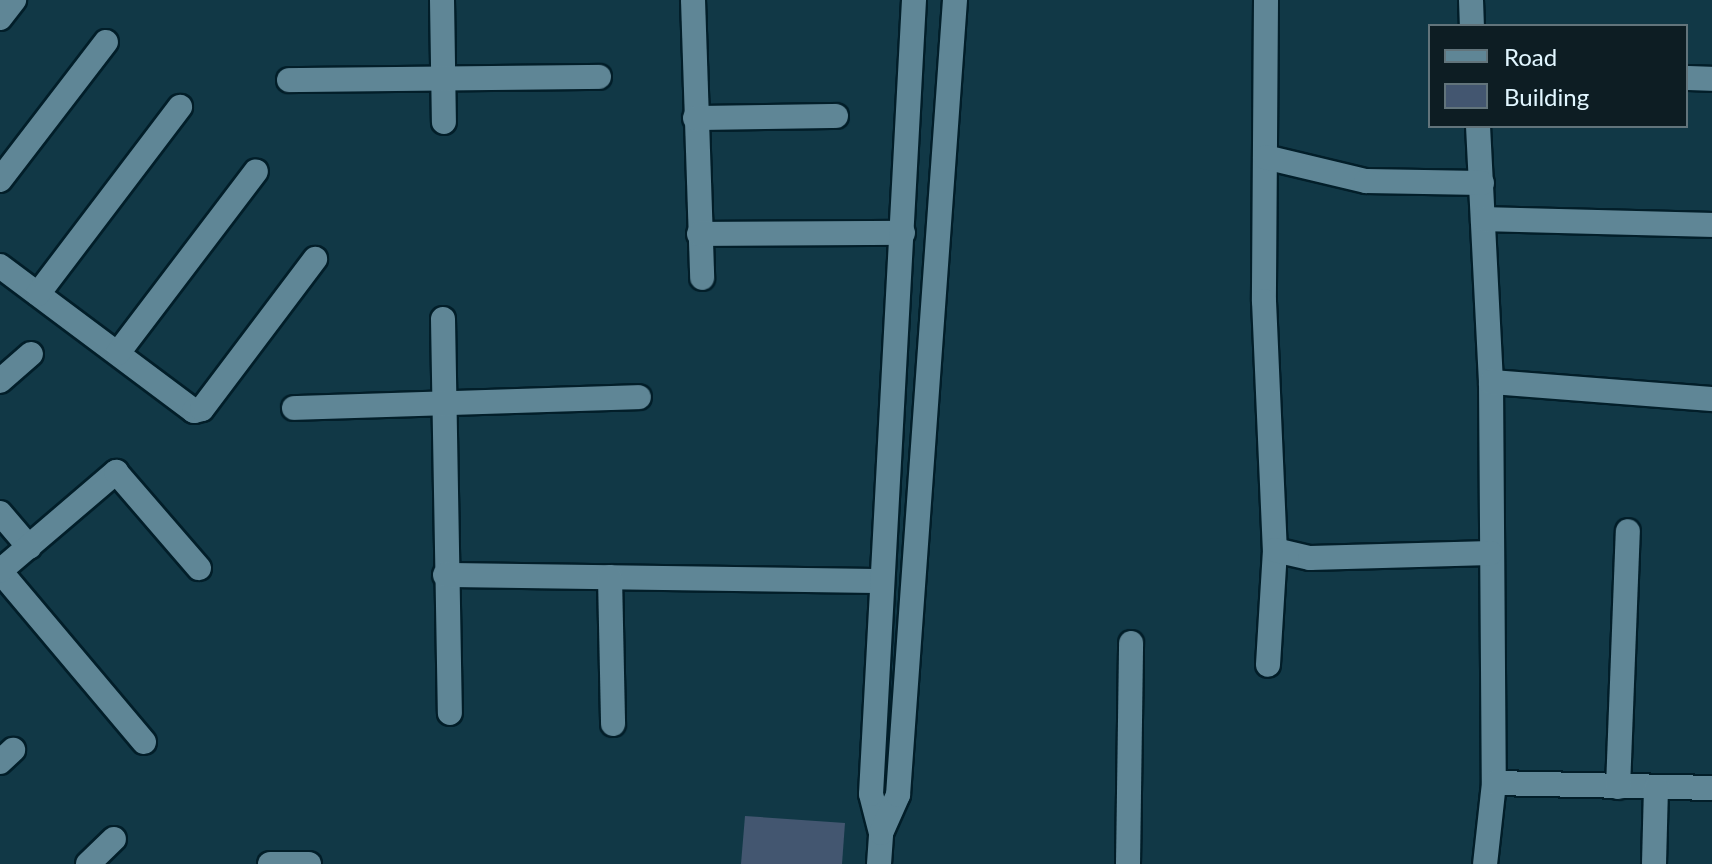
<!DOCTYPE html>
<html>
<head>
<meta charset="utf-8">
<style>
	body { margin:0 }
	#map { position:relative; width:1712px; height:864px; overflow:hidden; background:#113846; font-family:Lato,sans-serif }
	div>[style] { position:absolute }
	.building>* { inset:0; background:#435670 }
	.roads { filter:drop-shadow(2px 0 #021e29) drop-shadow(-2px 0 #021e29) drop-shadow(0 2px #021e29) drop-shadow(0 -2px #021e29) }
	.minor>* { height:24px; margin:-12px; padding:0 12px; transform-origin:12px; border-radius:12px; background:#5f8696 }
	span { translate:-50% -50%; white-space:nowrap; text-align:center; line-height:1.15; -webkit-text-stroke:6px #0d1d23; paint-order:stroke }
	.legend { position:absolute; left:1428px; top:24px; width:260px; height:104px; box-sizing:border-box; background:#0d1d23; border:2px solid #62747b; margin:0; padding:10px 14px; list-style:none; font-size:24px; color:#e1f6ff }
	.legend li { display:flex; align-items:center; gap:16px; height:40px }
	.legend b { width:40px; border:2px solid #62747b }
</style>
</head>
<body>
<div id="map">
	<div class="building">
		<i style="clip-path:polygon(745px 816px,845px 823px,842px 864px,741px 864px)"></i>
	</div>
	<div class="roads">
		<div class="minor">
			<i style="left:442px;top:0;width:122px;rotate:89.1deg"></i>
			<i style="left:693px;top:0;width:278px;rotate:88.1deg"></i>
			<i style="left:1266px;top:0;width:301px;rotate:90.4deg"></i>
			<i style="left:1264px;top:301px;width:249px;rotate:87.5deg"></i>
			<i style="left:1275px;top:550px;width:115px;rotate:93.5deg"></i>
			<i style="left:1471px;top:0;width:26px;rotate:88deg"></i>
			<i style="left:0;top:18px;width:23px;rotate:-52deg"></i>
			<i style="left:1686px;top:78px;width:26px;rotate:2deg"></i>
			<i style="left:289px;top:80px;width:310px;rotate:-0.6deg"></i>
			<i style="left:695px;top:118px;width:141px;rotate:-0.8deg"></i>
			<i style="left:1478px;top:126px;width:256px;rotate:87.1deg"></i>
			<i style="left:1491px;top:382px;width:401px;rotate:89.6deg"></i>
			<i style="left:1494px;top:783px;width:81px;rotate:96.3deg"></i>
			<i style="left:1265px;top:157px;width:104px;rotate:13.4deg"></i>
			<i style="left:1366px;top:181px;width:116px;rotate:1deg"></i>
			<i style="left:0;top:180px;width:174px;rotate:-52.5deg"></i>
			<i style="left:1483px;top:219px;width:229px;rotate:1.5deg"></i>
			<i style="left:699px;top:234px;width:204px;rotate:-0.3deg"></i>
			<i style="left:0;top:266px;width:242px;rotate:36.8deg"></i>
			<i style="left:194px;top:411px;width:8px;rotate:-14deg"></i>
			<i style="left:202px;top:409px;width:188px;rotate:-53deg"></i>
			<i style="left:38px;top:294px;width:235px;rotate:-52.8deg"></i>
			<i style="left:443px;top:319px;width:394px;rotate:89deg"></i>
			<i style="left:118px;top:353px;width:228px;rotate:-52.8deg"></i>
			<i style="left:0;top:381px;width:41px;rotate:-41.1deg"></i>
			<i style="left:1491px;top:382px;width:222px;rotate:4.4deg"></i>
			<i style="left:294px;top:408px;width:345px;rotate:-1.8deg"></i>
			<i style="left:0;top:513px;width:45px;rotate:49.5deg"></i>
			<i style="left:1275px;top:550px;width:36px;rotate:13deg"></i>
			<i style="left:1310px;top:558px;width:181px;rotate:-1.6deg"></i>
			<i style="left:445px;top:575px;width:437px;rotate:0.8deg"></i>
			<i style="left:610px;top:577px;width:147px;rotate:88.8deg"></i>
			<i style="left:144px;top:742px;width:224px;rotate:-130.1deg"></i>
			<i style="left:0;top:571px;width:153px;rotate:-40.5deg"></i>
			<i style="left:116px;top:472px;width:127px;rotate:49.2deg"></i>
			<i style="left:0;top:762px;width:18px;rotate:-43deg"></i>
			<i style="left:1494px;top:783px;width:218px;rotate:1.3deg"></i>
			<i style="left:1618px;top:787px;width:256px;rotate:-87.8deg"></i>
			<i style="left:881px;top:833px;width:40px;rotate:-104.4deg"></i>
			<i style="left:871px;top:794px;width:795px;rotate:-86.9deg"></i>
			<i style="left:88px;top:864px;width:36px;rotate:-44deg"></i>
			<i style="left:270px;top:864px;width:39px"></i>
			<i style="left:879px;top:864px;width:31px;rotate:-86deg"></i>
			<i style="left:881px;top:833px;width:42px;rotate:-65.9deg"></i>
			<i style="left:898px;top:795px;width:797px;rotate:-85.9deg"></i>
			<i style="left:1128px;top:864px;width:221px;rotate:-89.2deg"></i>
			<i style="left:1654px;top:864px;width:76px;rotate:-88.5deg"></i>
		</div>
	</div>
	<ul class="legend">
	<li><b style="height:10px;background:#5f8696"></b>Road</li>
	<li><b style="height:22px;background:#435670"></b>Building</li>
	</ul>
</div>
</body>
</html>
